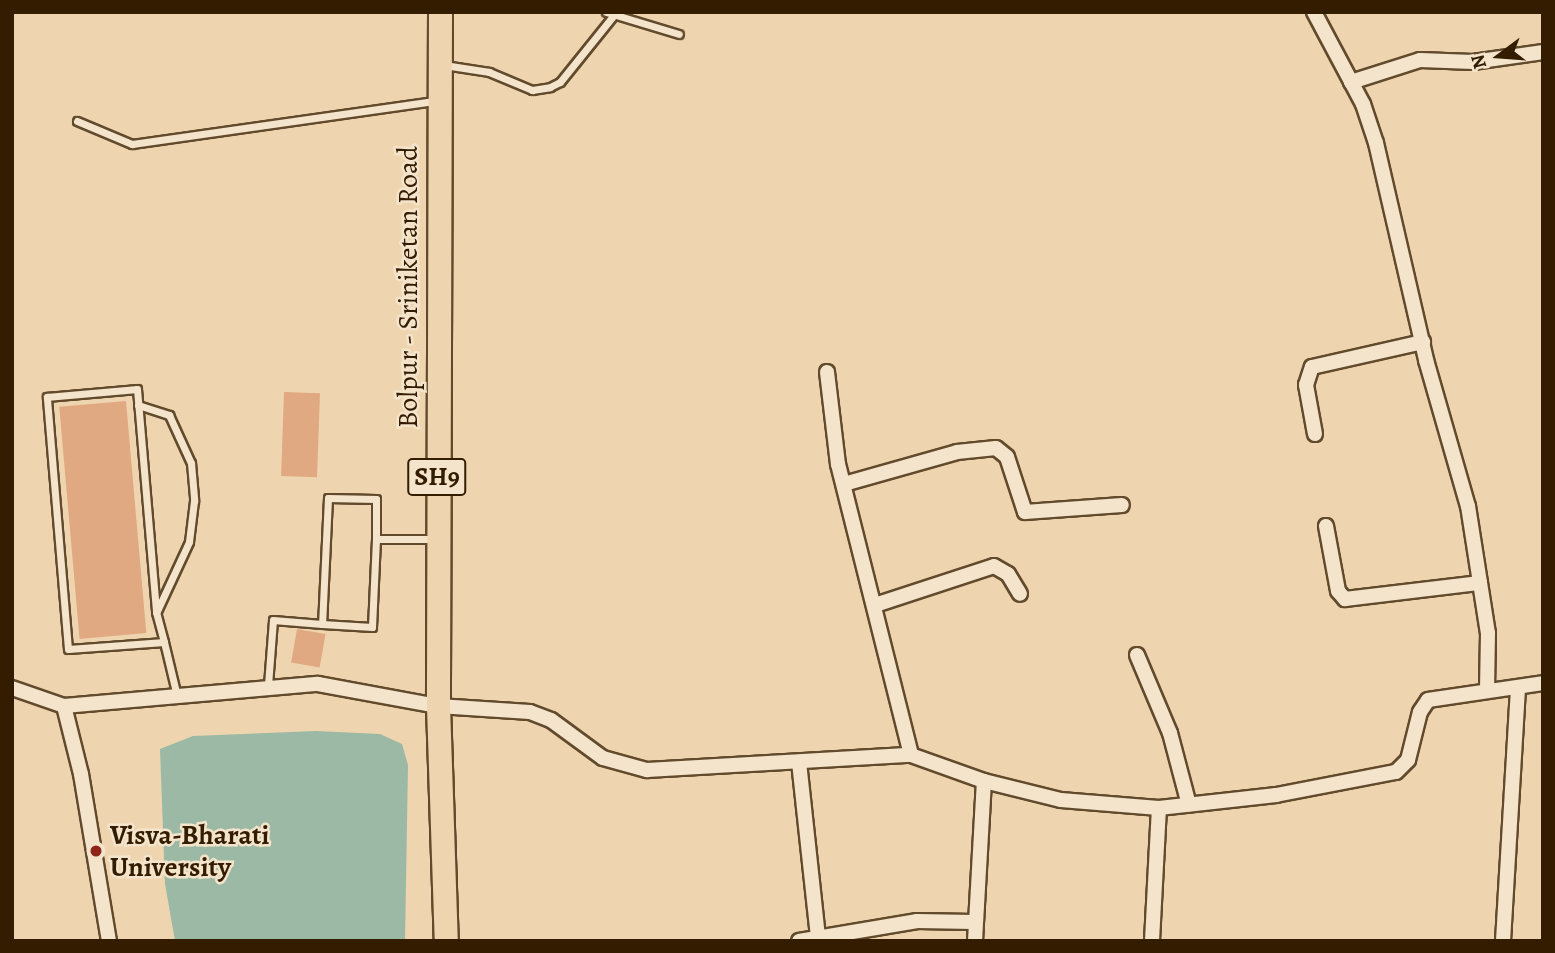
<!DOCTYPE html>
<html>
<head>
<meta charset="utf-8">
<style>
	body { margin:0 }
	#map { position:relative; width:1555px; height:953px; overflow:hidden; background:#eed5af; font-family:Alegreya,serif }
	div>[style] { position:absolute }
	.water>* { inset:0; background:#9bb9a5 }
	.building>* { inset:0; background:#e1a981; transform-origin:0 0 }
	.roads { filter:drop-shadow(2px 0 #624a2c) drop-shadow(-2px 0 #624a2c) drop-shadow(0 2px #624a2c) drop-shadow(0 -2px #624a2c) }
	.service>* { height:7px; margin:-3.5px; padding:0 3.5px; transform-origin:3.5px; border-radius:3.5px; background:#f4e4cb }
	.minor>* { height:14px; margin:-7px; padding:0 7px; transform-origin:7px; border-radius:7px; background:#f4e4cb }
	.primary>* { height:23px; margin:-11.5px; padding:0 11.5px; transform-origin:11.5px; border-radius:11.5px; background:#eed5af }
	.dots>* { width:19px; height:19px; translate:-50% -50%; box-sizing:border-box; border:4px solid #f4e4cb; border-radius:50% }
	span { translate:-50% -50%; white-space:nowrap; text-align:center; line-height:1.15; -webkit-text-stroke:5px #f4e4cb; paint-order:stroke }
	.shield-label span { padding:2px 5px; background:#f4e4cb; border:2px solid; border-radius:5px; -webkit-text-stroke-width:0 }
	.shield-label { font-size:26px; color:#331c00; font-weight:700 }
	.street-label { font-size:28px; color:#331c00 }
	.poi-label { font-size:28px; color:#331c00; font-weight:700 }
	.left { translate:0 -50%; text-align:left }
	.frame { position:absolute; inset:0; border:14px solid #331c00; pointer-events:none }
	.north { position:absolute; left:1464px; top:21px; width:70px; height:70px; -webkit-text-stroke:5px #f4e4cb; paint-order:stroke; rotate:254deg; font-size:19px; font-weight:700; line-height:28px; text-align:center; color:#331c00 }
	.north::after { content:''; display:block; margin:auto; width:24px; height:32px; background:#331c00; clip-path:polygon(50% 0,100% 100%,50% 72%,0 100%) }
</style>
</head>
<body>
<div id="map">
	<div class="water">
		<i style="clip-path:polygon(316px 731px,380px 734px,402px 744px,408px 765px,405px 941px,175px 941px,165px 884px,160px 749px,193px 736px)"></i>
	</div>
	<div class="building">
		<i style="left:284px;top:392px;width:36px;height:84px;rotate:2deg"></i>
		<i style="left:126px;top:401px;width:233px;height:67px;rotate:85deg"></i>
		<i style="left:297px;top:629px;width:29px;height:34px;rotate:10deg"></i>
	</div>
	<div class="roads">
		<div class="service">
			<i style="left:606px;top:12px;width:76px;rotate:16.8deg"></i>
			<i style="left:444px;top:65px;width:46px;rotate:8.8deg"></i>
			<i style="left:489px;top:72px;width:47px;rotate:22.7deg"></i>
			<i style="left:532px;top:90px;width:18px;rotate:-9deg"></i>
			<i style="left:550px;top:87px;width:11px;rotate:-27deg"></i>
			<i style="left:560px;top:82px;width:85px;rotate:-51.2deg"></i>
			<i style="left:77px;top:121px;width:60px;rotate:22.7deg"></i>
			<i style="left:132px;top:144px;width:307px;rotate:-8.1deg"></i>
			<i style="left:138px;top:405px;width:33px;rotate:18deg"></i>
			<i style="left:169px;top:415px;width:53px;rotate:65.4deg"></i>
			<i style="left:191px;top:463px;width:38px;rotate:85deg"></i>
			<i style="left:194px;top:501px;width:41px;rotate:97deg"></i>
			<i style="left:189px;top:542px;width:76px;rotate:114.9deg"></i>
			<i style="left:376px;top:539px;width:40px;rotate:-90deg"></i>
			<i style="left:376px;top:499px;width:48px;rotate:-178.8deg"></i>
			<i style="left:328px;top:498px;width:126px;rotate:92.7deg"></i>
			<i style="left:322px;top:624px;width:50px;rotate:3.4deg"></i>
			<i style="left:372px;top:627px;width:88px;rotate:-87.4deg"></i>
			<i style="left:376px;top:539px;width:61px"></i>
			<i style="left:164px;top:642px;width:96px;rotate:175.8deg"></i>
			<i style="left:68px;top:649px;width:253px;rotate:-94.8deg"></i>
			<i style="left:47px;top:397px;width:90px;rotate:-5.1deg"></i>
			<i style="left:137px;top:389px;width:224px;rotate:85.1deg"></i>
			<i style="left:156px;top:612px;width:31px;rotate:75deg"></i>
			<i style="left:164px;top:642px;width:56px;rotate:76.5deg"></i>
			<i style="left:268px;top:685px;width:65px;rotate:-85.6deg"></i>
			<i style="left:273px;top:620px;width:49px;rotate:4.7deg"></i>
		</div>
		<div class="minor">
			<i style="left:1314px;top:12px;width:104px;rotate:62deg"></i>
			<i style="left:1363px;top:104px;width:41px;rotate:71.6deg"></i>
			<i style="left:1376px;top:143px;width:223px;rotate:77deg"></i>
			<i style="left:1426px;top:360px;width:152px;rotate:74deg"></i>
			<i style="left:1468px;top:506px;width:129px;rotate:81.1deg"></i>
			<i style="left:1488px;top:633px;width:56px;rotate:91deg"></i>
			<i style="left:1351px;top:82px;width:72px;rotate:-17.7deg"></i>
			<i style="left:1420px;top:60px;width:53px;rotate:2.2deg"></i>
			<i style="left:1473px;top:62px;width:71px;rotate:-8.1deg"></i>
			<i style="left:827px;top:372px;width:93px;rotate:83.2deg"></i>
			<i style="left:838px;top:464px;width:300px;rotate:75.9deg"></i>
			<i style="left:1315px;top:434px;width:50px;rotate:-100.4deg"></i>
			<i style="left:1306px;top:385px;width:19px;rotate:-72deg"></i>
			<i style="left:1312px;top:367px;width:114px;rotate:-12.7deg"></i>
			<i style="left:844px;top:484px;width:117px;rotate:-15.8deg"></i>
			<i style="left:957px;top:452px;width:39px;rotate:-6deg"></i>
			<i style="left:996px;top:448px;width:14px;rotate:39deg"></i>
			<i style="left:1007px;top:457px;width:58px;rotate:71.9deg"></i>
			<i style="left:1025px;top:512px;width:97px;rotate:-4.1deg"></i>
			<i style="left:1326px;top:526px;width:66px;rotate:79.5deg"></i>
			<i style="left:1338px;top:591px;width:11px;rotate:49deg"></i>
			<i style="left:1345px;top:599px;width:136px;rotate:-6.8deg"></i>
			<i style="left:875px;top:605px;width:125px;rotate:-18.1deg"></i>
			<i style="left:994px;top:566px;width:16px;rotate:30deg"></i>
			<i style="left:1008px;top:574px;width:23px;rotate:59deg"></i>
			<i style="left:1137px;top:655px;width:85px;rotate:67.1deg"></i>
			<i style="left:1170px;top:733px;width:74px;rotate:75.2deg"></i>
			<i style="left:12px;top:688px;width:55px;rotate:19.1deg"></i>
			<i style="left:64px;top:706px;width:255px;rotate:-5deg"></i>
			<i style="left:318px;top:684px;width:122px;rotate:10.4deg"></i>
			<i style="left:438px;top:706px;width:92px;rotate:3.7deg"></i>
			<i style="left:530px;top:712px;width:22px;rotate:21deg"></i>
			<i style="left:551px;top:720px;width:64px;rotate:36.2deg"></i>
			<i style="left:603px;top:758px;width:46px;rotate:15.3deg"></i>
			<i style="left:647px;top:770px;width:264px;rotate:-3.3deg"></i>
			<i style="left:911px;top:755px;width:77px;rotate:19.6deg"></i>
			<i style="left:984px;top:781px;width:79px;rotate:13.9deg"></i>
			<i style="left:1061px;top:800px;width:98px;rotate:4.7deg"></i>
			<i style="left:1159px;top:808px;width:118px;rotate:-6.3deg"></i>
			<i style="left:1276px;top:795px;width:122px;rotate:-10.9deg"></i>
			<i style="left:1396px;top:772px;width:17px;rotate:-45deg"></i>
			<i style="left:1408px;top:760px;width:49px;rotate:-76deg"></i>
			<i style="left:1420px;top:712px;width:14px;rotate:-56deg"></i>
			<i style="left:1428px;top:700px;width:116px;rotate:-8.4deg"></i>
			<i style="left:64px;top:706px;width:70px;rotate:76deg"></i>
			<i style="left:81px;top:774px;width:169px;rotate:80.5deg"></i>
			<i style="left:799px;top:762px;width:176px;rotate:83.8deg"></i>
			<i style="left:799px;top:941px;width:120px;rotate:-9.6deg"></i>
			<i style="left:917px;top:921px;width:57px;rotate:1deg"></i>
			<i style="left:975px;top:941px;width:160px;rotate:-86.8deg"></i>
			<i style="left:1152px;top:941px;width:133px;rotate:-87deg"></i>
			<i style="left:1503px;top:941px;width:253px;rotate:-86.6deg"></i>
		</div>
		<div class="primary">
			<i style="left:440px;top:12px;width:694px;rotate:90.17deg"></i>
			<i style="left:438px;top:706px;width:235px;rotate:88.1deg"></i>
		</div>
	</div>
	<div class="dots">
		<i style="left:96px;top:851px;background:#8f2418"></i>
	</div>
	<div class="shield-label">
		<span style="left:437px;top:477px">SH9</span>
	</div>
	<div class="street-label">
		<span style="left:408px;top:287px;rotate:-90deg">Bolpur - Sriniketan Road</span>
	</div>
	<div class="poi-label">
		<span class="left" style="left:110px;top:851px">Visva-Bharati<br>University</span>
	</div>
	<div class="frame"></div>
	<div class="north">N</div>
</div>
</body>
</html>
